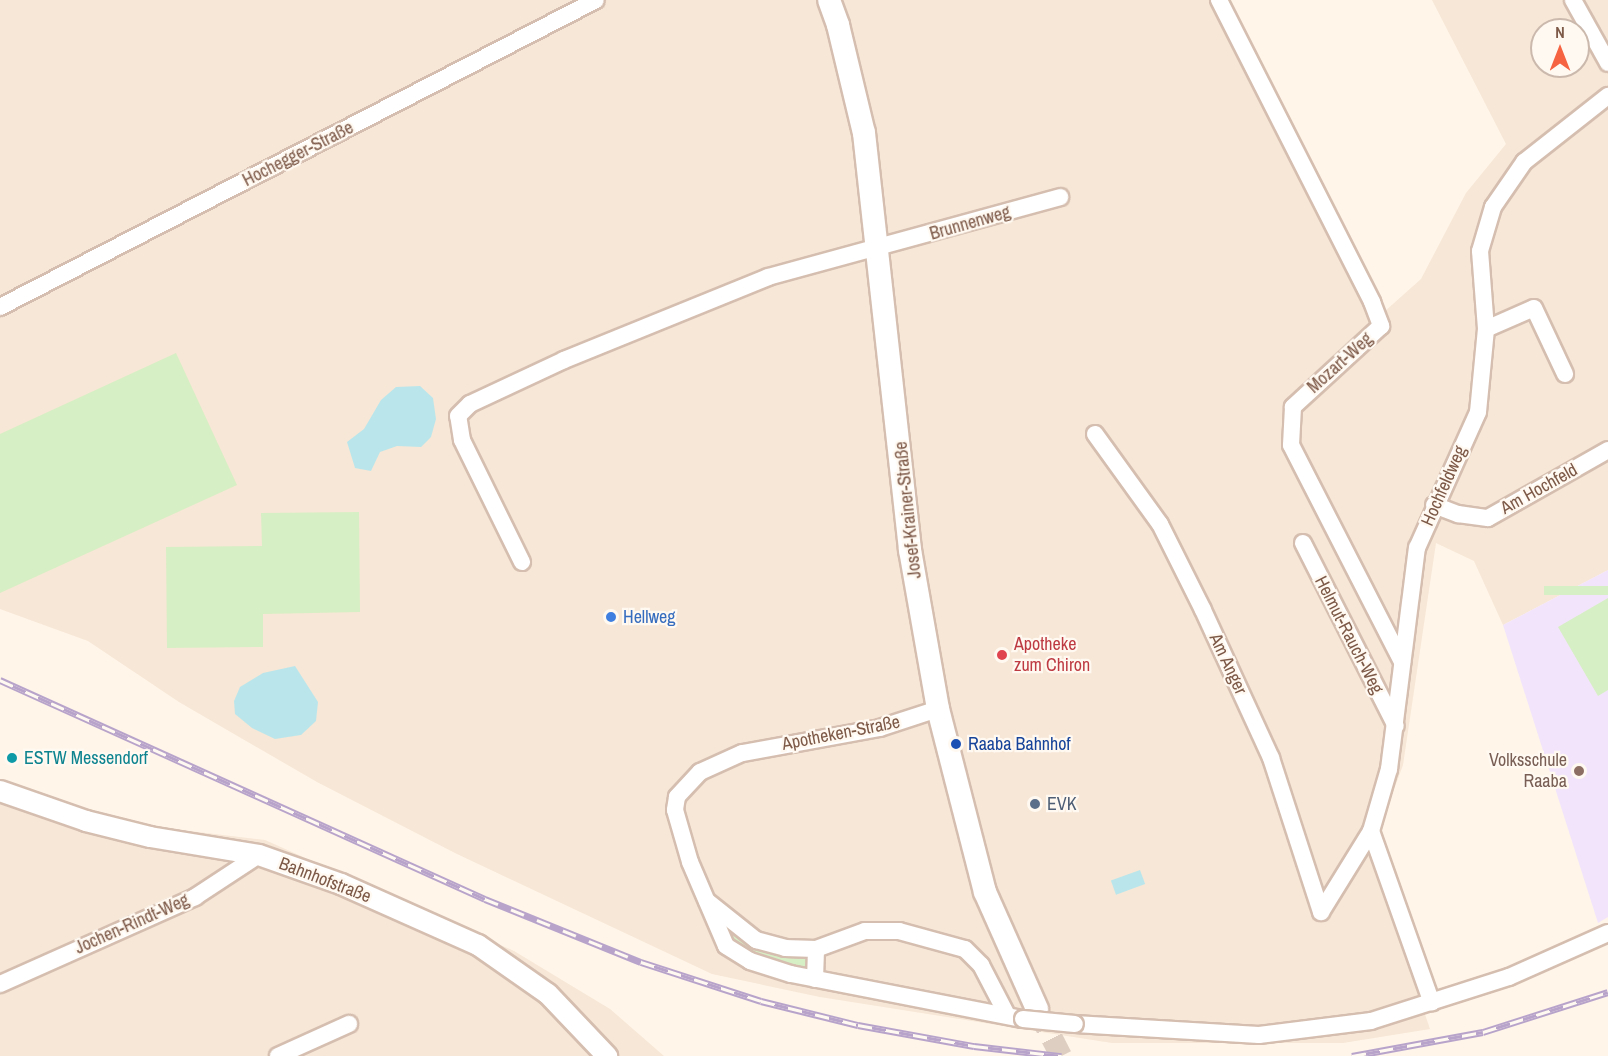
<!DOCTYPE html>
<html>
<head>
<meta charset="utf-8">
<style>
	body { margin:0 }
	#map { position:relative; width:1608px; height:1056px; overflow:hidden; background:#fff5e9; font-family:"Archivo Narrow",sans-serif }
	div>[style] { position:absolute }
	.residential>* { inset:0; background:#f7e7d6 }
	.education>* { inset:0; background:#f2e5fb }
	.green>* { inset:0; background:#d7efc4; transform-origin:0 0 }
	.water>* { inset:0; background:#bae6eb; transform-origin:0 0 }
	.secondary-tunnel>* { height:22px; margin-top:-11px; transform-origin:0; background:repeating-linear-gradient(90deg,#decec1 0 22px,transparent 0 33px) }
	.roads { filter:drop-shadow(2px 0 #d5beaf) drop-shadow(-2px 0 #d5beaf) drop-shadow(0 2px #d5beaf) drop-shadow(0 -2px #d5beaf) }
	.minor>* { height:16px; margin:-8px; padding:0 8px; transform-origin:8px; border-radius:8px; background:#fff }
	.tertiary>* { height:20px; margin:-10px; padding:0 10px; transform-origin:10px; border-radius:10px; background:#fff }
	.secondary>* { height:22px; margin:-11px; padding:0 11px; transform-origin:11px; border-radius:11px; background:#fff }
	.rail>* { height:7px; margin-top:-3.5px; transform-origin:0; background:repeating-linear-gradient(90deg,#fff9f1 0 14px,#b8a4cb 0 28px); box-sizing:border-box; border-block:2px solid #b8a4cb }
	.bridges { filter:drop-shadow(2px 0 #d5beaf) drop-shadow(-2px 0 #d5beaf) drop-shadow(0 2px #d5beaf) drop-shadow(0 -2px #d5beaf) }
	.minor-bridge>* { height:16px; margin:-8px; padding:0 8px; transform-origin:8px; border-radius:8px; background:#fff }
	.dots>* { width:16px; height:16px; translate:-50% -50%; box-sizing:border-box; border:3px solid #fff9f1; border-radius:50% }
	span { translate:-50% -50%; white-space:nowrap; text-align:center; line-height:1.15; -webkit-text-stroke:4.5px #fff9f1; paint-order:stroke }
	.street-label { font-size:18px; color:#7d5948 }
	.shop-label { font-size:18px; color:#366cbe }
	.left { translate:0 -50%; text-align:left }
	.health-label { font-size:18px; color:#be3a42 }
	.transit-label { font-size:18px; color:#164399 }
	.culture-label { font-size:18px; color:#0d838f }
	.education-label { font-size:18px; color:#785e54 }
	.right { translate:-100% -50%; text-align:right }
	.service-label { font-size:18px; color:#4e5e75 }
	.north { position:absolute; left:1530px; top:18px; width:60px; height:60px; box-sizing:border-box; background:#fff9f1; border:2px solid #cbb9ad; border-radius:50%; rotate:0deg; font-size:16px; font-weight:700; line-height:24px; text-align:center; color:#7d5948 }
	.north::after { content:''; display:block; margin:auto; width:21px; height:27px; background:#f56341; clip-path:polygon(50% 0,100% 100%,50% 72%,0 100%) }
</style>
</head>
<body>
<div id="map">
	<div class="residential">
		<i style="clip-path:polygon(evenodd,0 0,1229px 0,1384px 312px,1421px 279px,1466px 193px,1506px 144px,1432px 0,1608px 0,1608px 570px,1503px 625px,1474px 561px,1436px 543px,1403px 765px,1370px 854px,1430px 1029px,1343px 1043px,1112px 1043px,820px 997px,712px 974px,455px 853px,317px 782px,179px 702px,88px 641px,0 609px,0 0,1542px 30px,1578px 30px,1578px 66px,1542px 66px,1542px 30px)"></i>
		<i style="clip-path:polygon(0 782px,139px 825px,265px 840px,514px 951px,610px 1009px,664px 1056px,0 1056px)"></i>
	</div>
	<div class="education">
		<i style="clip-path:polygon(1608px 570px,1608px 917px,1598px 923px,1503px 625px)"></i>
	</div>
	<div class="green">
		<i style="clip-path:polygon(176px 353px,237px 485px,0 593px,0 434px)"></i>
		<i style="clip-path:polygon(359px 512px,360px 612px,263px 614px,263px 647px,167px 648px,166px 547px,262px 546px,261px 513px)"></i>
		<i style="left:1608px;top:586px;width:9px;height:64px;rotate:90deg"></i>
		<i style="clip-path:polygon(1608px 598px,1608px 690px,1598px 696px,1558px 627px)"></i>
		<i style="clip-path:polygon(725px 927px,812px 954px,810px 966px,805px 968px,750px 953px,726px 932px)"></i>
	</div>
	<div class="water">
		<i style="clip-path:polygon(420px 386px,433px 398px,436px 419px,431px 437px,421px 447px,397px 446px,380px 452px,371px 471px,355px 468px,347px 442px,364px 429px,381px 400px,396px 387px)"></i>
		<i style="clip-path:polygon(295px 666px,318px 702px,316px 721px,301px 735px,275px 739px,252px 728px,235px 714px,234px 701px,240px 687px,263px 673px)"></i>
		<i style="left:1140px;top:870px;width:15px;height:31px;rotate:70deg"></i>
	</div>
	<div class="secondary-tunnel">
		<i style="left:1037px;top:1009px;width:53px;rotate:62.9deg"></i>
	</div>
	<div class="roads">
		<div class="minor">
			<i style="left:1219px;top:0;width:339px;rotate:63.1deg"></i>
			<i style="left:1372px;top:302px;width:26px;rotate:69deg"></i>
			<i style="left:1381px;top:326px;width:120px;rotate:137.4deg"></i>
			<i style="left:1293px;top:407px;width:38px;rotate:93deg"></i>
			<i style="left:1291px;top:445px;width:244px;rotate:62.9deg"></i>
			<i style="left:1573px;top:0;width:72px;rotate:60.9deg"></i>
			<i style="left:0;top:307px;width:670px;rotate:-27.25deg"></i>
			<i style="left:1486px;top:329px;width:52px;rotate:-23.6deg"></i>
			<i style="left:1534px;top:308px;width:73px;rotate:64.8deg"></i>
			<i style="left:1095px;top:434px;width:111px;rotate:54.2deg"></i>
			<i style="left:1160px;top:524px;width:96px;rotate:63.4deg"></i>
			<i style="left:1203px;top:610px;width:163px;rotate:65.3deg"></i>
			<i style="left:1271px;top:758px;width:162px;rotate:72deg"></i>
			<i style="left:1434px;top:505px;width:26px;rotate:21deg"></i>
			<i style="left:1458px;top:514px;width:30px;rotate:8deg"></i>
			<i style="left:1488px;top:518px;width:138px;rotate:-29.5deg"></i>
			<i style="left:1303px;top:543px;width:205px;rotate:63.1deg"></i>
			<i style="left:522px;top:562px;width:136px;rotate:-116.2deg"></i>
			<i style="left:462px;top:440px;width:24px;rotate:-99deg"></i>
			<i style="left:458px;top:416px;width:17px;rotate:-45deg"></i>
			<i style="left:470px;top:404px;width:104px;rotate:-25.1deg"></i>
			<i style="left:564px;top:360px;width:220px;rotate:-22.1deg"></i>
			<i style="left:768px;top:277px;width:303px;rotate:-15.3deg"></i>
			<i style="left:938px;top:709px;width:61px;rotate:161.9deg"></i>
			<i style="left:880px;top:728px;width:140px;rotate:169.7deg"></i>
			<i style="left:742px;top:753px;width:46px;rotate:155.7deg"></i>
			<i style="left:700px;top:772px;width:34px;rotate:133deg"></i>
			<i style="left:677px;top:797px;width:13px;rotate:99deg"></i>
			<i style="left:675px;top:810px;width:54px;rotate:73.9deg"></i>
			<i style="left:690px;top:862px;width:91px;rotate:66.8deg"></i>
			<i style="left:726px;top:946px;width:28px;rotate:32deg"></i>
			<i style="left:750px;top:961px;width:43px;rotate:17.6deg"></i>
			<i style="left:791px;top:974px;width:236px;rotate:11deg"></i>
			<i style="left:1371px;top:831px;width:182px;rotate:70.5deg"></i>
			<i style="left:707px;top:901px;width:63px;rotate:38.5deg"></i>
			<i style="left:756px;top:940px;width:30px;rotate:15deg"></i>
			<i style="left:785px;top:948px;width:31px;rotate:2deg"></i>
			<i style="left:816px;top:949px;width:52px;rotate:-20.2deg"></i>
			<i style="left:865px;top:931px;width:34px"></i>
			<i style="left:899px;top:931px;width:68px;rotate:15.3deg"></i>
			<i style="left:965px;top:949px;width:23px;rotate:45deg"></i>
			<i style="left:981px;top:965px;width:54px;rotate:62.5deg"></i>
			<i style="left:1321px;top:912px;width:95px;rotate:-58.3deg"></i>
			<i style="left:1371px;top:831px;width:65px;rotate:-73.8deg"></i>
			<i style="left:1389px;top:769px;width:223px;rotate:-82.8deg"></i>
			<i style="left:1417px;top:548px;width:149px;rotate:-65.8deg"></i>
			<i style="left:1478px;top:412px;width:83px;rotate:-84.5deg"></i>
			<i style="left:1486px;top:329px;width:78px;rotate:-94.4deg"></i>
			<i style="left:1480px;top:251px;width:46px;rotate:-73.5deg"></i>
			<i style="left:1493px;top:207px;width:55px;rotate:-55.4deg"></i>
			<i style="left:1524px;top:162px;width:107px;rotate:-38.2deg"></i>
			<i style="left:815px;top:979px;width:30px;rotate:-88deg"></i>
			<i style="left:0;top:984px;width:214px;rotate:-24deg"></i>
			<i style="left:195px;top:897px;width:77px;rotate:-33.3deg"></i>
			<i style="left:1075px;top:1024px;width:184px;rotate:3.4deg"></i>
			<i style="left:1259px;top:1035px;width:113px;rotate:-7.1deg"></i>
			<i style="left:1371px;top:1021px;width:145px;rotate:-17.7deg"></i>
			<i style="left:1509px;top:977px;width:108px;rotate:-24deg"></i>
			<i style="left:278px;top:1056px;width:78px;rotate:-24.3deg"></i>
		</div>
		<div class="tertiary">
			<i style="left:0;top:791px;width:91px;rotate:19.2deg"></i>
			<i style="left:86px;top:821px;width:66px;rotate:14deg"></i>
			<i style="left:150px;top:837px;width:110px;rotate:9.4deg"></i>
			<i style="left:259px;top:855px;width:87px;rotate:19.5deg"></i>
			<i style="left:341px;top:884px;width:150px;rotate:24deg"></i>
			<i style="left:478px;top:945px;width:85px;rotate:35deg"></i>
			<i style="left:548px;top:994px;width:86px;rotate:46.4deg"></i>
		</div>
		<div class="secondary">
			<i style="left:829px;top:0;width:27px;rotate:70deg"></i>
			<i style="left:838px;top:25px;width:111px;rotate:76.5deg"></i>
			<i style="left:864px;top:133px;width:420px;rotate:83.7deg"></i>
			<i style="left:910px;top:550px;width:161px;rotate:80deg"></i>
			<i style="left:938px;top:709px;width:189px;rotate:75.6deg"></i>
			<i style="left:985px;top:892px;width:128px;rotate:66deg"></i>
		</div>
	</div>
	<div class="rail">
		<i style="left:0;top:680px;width:532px;rotate:24.3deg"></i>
		<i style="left:485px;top:899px;width:168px;rotate:22deg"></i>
		<i style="left:641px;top:962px;width:126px;rotate:18deg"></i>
		<i style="left:761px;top:1001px;width:100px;rotate:13.9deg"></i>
		<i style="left:858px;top:1025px;width:118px;rotate:10.3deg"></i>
		<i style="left:974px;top:1046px;width:88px;rotate:6.6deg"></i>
		<i style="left:1352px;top:1056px;width:133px;rotate:-10.4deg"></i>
		<i style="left:1483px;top:1032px;width:131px;rotate:-17.7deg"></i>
	</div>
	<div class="bridges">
		<div class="minor-bridge">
			<i style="left:1023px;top:1019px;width:52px;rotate:5.5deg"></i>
		</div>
	</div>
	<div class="dots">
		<i style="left:611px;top:617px;background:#3f7fe0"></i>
		<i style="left:1002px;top:655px;background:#e0444e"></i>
		<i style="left:956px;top:744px;background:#1a4fb4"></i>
		<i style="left:12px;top:758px;background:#0f9aa8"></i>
		<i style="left:1579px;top:771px;background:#8d6e63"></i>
		<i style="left:1035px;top:804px;background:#5c6f8a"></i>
	</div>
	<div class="street-label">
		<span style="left:298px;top:154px;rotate:-27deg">Hochegger-Straße</span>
		<span style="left:970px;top:223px;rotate:-16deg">Brunnenweg</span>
		<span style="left:1340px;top:363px;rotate:-42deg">Mozart-Weg</span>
		<span style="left:1444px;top:486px;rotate:-66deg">Hochfeldweg</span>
		<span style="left:1539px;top:489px;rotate:-29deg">Am Hochfeld</span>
		<span style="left:908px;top:510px;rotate:-96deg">Josef-Krainer-Straße</span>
		<span style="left:1349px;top:635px;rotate:63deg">Helmut-Rauch-Weg</span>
		<span style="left:1228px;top:664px;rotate:65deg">Am Anger</span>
		<span style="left:841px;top:733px;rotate:-11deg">Apotheken-Straße</span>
		<span style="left:325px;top:880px;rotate:21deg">Bahnhofstraße</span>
		<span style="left:132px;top:924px;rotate:-24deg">Jochen-Rindt-Weg</span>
	</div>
	<div class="shop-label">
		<span class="left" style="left:623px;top:617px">Hellweg</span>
	</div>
	<div class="health-label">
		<span class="left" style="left:1014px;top:655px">Apotheke<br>zum Chiron</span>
	</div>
	<div class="transit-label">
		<span class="left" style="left:968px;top:744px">Raaba Bahnhof</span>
	</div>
	<div class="culture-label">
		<span class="left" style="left:24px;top:758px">ESTW Messendorf</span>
	</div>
	<div class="education-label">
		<span class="right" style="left:1567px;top:771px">Volksschule<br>Raaba</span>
	</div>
	<div class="service-label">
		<span class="left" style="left:1047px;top:804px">EVK</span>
	</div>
	<div class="north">N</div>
</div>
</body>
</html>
